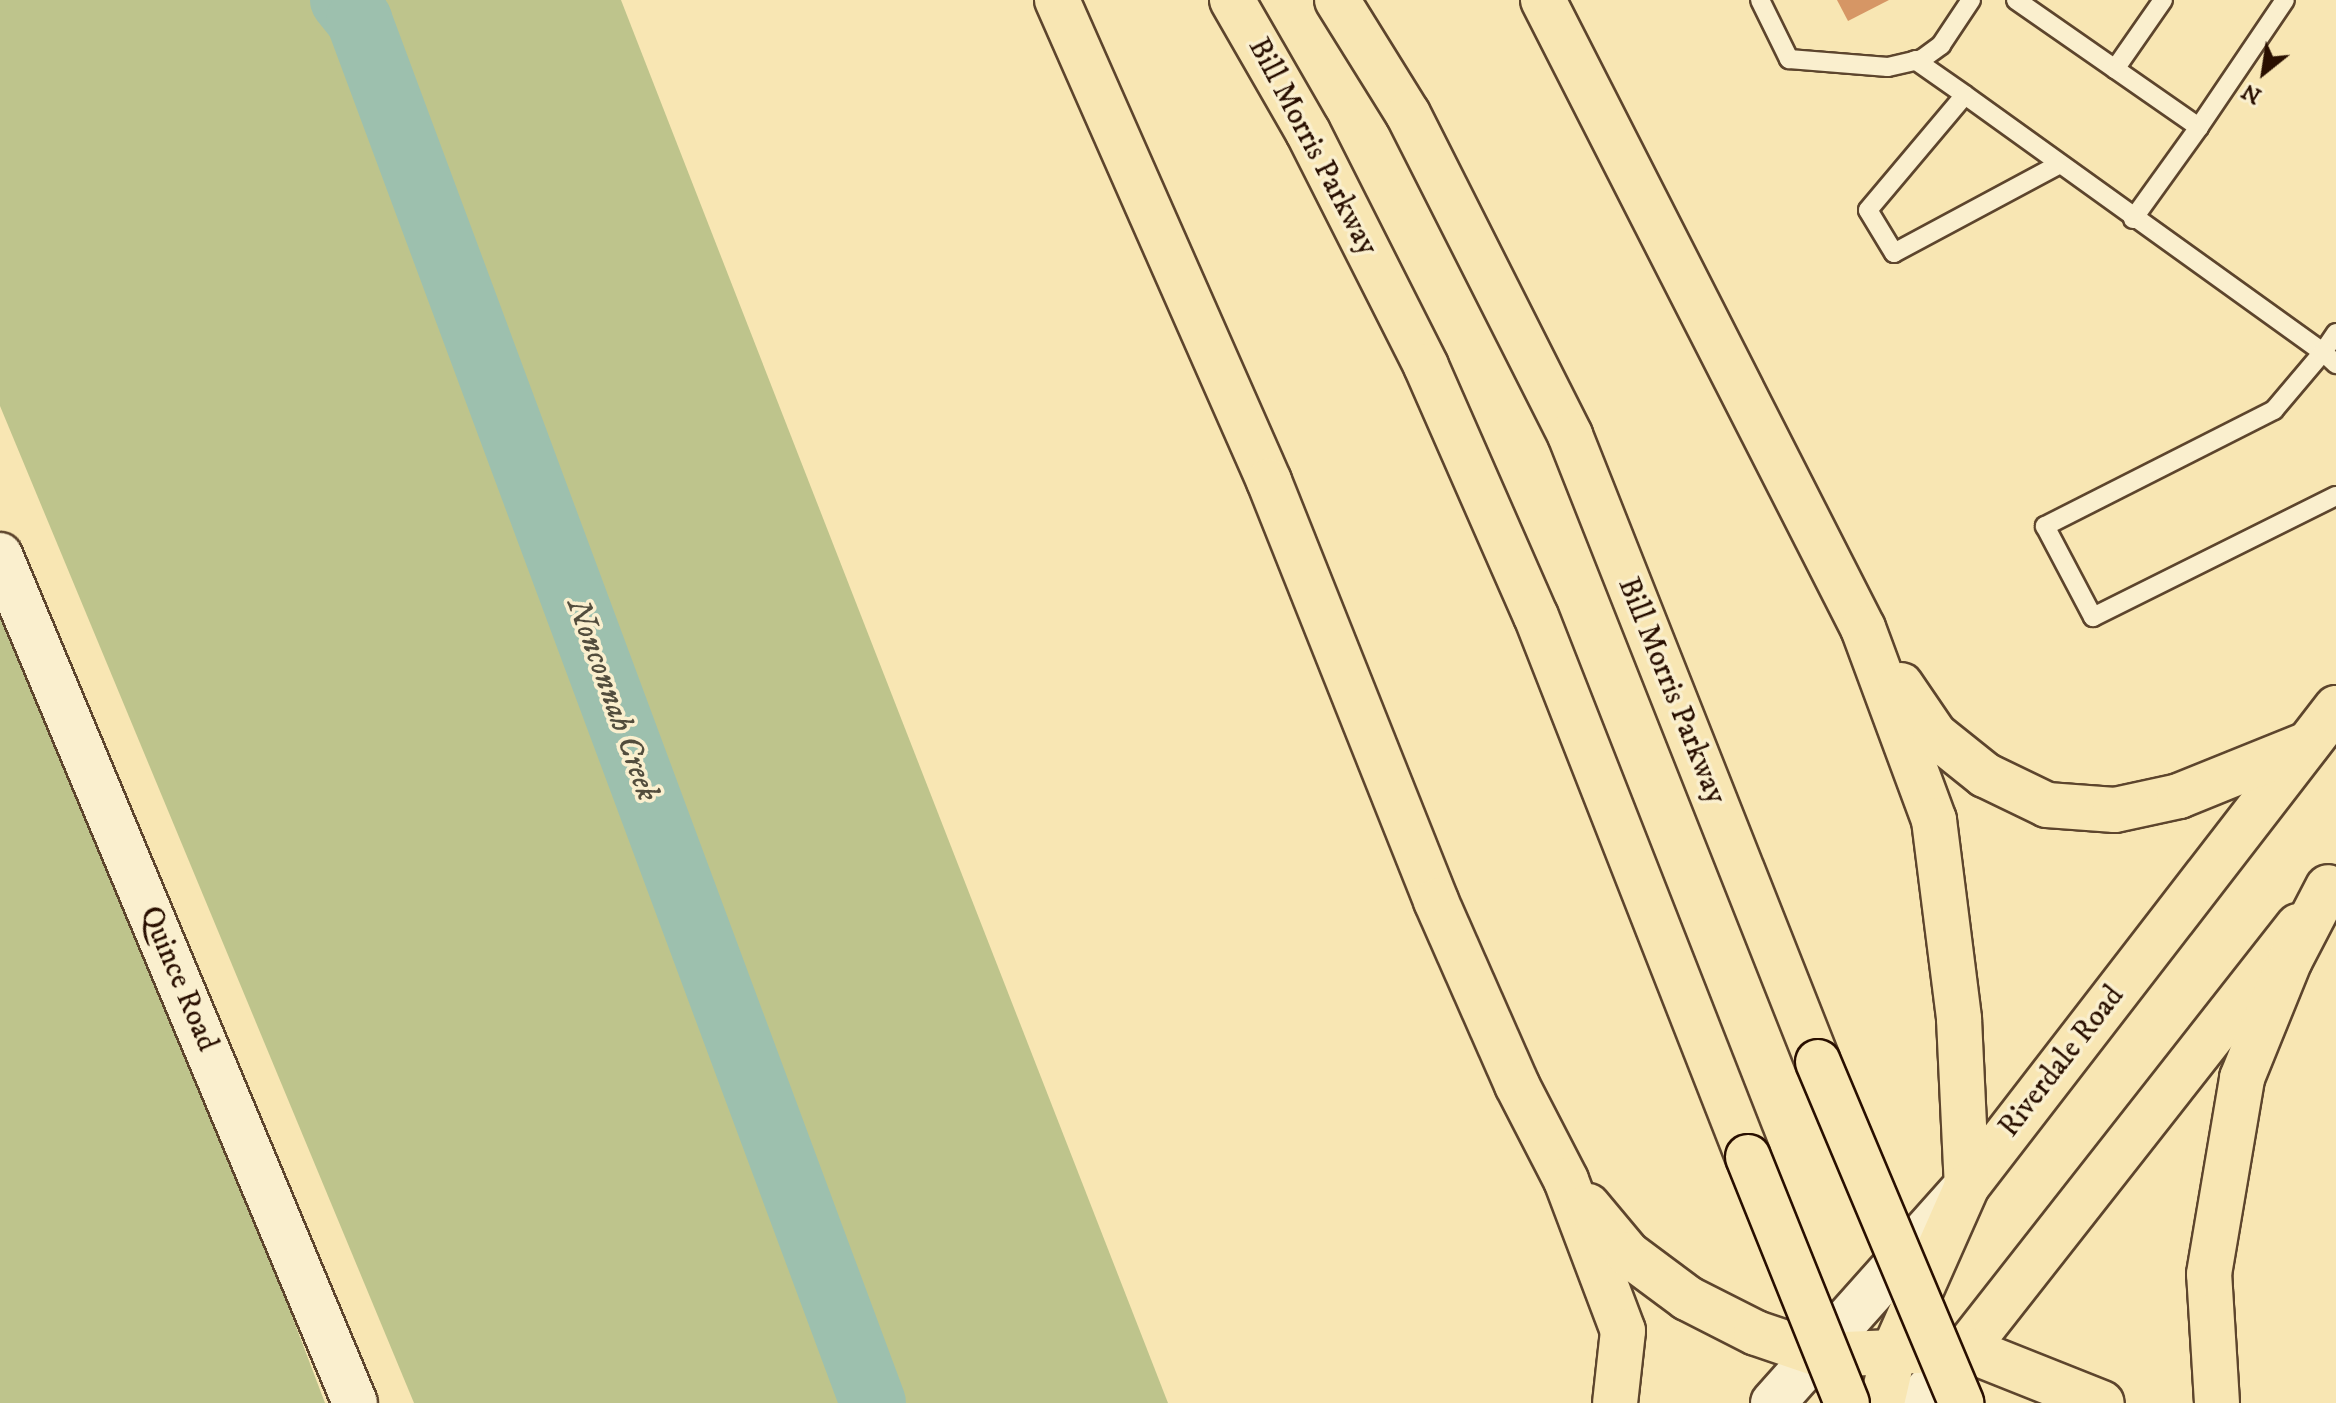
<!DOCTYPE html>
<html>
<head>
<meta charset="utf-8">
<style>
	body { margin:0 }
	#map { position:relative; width:2336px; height:1403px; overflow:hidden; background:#f8e6b3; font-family:"IM FELL DW Pica",serif }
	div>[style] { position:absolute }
	.green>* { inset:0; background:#bec48c }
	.river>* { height:66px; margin:-33px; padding:0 33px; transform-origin:33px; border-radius:33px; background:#9dc0ae }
	.building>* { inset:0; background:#d69665 }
	.roads { filter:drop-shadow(2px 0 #5d452d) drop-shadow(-2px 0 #5d452d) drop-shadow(0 2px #5d452d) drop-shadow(0 -2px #5d452d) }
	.service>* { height:18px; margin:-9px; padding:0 9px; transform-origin:9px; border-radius:9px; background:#faefce }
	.secondary>* { height:44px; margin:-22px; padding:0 22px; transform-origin:22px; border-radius:22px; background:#faefce }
	.primary>* { height:44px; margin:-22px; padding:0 22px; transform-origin:22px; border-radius:22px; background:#f8e6b3 }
	.motorway>* { height:44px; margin:-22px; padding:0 22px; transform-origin:22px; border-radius:22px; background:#f8e6b3 }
	.bridges { filter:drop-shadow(2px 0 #290f00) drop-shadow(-2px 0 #290f00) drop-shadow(0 2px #290f00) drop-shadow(0 -2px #290f00) }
	.motorway-bridge>* { height:44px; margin:-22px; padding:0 22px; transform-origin:22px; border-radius:22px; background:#f8e6b3 }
	span { translate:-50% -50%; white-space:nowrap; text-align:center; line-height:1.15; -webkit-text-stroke:7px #faefce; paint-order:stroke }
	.street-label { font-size:30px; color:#290f00 }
	.water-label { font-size:32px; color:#524d3d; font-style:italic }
	.north { position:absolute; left:2224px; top:32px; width:80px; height:80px; -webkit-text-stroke:6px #faefce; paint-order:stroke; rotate:210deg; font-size:22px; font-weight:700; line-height:32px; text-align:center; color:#290f00 }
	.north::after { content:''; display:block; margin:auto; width:28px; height:36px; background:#290f00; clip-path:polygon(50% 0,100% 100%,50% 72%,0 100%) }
</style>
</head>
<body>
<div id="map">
	<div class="green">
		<i style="clip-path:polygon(0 0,621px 0,1168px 1403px,414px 1403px,0 406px)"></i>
		<i style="clip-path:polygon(0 546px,325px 1403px,0 1403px)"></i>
	</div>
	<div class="river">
		<i style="left:343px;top:0;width:26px;rotate:51deg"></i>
		<i style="left:359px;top:20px;width:1475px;rotate:69.61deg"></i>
	</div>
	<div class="building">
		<i style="clip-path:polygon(1837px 0,1889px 0,1848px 21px)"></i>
	</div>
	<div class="roads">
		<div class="service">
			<i style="left:1760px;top:0;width:66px;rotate:63.8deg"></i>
			<i style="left:1789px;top:59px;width:99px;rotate:4.6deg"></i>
			<i style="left:1888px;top:67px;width:35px;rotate:-13deg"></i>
			<i style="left:1922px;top:59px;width:24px;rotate:-36deg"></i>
			<i style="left:1941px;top:45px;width:54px;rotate:-56.3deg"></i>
			<i style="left:2016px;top:0;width:223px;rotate:34.8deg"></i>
			<i style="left:2199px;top:127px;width:153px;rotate:-55.9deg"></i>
			<i style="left:1915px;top:60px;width:61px;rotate:35deg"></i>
			<i style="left:2115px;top:69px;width:84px;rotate:-55.2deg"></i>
			<i style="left:2058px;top:165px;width:186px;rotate:151.8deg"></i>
			<i style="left:1894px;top:253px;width:50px;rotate:-121.2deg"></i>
			<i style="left:1868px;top:210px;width:150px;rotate:-49.9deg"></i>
			<i style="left:1965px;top:95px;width:441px;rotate:35.7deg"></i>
			<i style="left:2323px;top:352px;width:76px;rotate:130.2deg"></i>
			<i style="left:2274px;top:410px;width:257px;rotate:153.1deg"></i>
			<i style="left:2045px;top:526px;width:103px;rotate:62.2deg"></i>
			<i style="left:2093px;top:617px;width:271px;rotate:-26.5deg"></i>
			<i style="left:2133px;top:219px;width:113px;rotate:-54.3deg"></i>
			<i style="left:2336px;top:333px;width:23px;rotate:124deg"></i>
			<i style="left:2323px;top:352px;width:18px;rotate:43deg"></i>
		</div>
		<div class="secondary">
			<i style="left:0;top:555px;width:919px;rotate:67.28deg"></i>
			<i style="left:1773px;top:1403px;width:281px;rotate:-48.3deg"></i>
			<i style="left:1916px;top:1403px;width:74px;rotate:-47.2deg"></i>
		</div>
		<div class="primary">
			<i style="left:1967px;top:1186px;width:604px;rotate:-52.33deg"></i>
			<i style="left:1966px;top:1349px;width:538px;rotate:-51.87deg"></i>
		</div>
		<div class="motorway">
			<i style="left:1057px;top:0;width:526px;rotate:66.21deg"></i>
			<i style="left:1269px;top:481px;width:452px;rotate:68.3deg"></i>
			<i style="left:1436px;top:901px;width:201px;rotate:66.2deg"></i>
			<i style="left:1517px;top:1085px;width:107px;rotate:62.7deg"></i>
			<i style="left:1566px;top:1180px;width:161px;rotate:69.3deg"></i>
			<i style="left:1623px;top:1331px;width:72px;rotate:96.3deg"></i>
			<i style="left:1232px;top:0;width:152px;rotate:60.1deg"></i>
			<i style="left:1308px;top:132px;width:262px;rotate:63.2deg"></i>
			<i style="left:1426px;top:366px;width:273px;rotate:66.3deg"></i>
			<i style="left:1536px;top:616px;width:581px;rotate:68.6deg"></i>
			<i style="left:1337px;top:0;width:134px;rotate:58.1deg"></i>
			<i style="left:1408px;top:114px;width:360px;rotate:63.2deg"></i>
			<i style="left:1570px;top:435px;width:674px;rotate:68.42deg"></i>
			<i style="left:1543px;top:0;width:705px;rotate:63deg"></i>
			<i style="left:1863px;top:628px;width:205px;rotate:69.7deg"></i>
			<i style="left:1934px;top:820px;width:201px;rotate:82.8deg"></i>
			<i style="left:1959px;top:1019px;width:167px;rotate:87.3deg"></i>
			<i style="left:1967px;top:1186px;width:180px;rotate:113.9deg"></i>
			<i style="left:1894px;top:1351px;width:53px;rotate:103deg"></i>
			<i style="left:1901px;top:685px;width:60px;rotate:55.8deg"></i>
			<i style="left:1935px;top:735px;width:64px;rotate:38.7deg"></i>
			<i style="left:1985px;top:775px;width:69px;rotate:25.8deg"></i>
			<i style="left:2047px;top:805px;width:68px;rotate:4.2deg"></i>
			<i style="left:2115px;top:810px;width:66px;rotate:-12.3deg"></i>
			<i style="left:2179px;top:796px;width:139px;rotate:-22deg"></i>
			<i style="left:1588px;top:1206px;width:62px;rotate:50.2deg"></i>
			<i style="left:1628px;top:1254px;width:74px;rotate:36.7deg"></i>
			<i style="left:1687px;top:1298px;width:77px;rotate:26.9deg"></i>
			<i style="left:1756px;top:1333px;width:69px;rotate:18.7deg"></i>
			<i style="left:1821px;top:1355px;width:145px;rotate:-2.4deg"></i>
			<i style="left:1966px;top:1349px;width:146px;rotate:21.7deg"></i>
			<i style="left:2217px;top:1403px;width:129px;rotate:-93.5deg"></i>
			<i style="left:2209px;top:1274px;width:199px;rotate:-80.4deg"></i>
			<i style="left:2242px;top:1078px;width:127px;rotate:-67.9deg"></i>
			<i style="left:2290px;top:960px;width:82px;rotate:-62.5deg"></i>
		</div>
	</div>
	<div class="bridges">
		<div class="motorway-bridge">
			<i style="left:1818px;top:1062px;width:370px;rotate:67.2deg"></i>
			<i style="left:1748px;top:1157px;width:265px;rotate:68.1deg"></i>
		</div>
	</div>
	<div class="street-label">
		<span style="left:1312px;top:147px;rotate:62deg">Bill Morris Parkway</span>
		<span style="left:1671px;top:691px;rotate:68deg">Bill Morris Parkway</span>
		<span style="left:178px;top:979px;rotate:67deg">Quince Road</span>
		<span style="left:2062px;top:1062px;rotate:-52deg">Riverdale Road</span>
	</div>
	<div class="water-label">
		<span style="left:612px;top:700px;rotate:70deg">Nonconnah Creek</span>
	</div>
	<div class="north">N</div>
</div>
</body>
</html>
